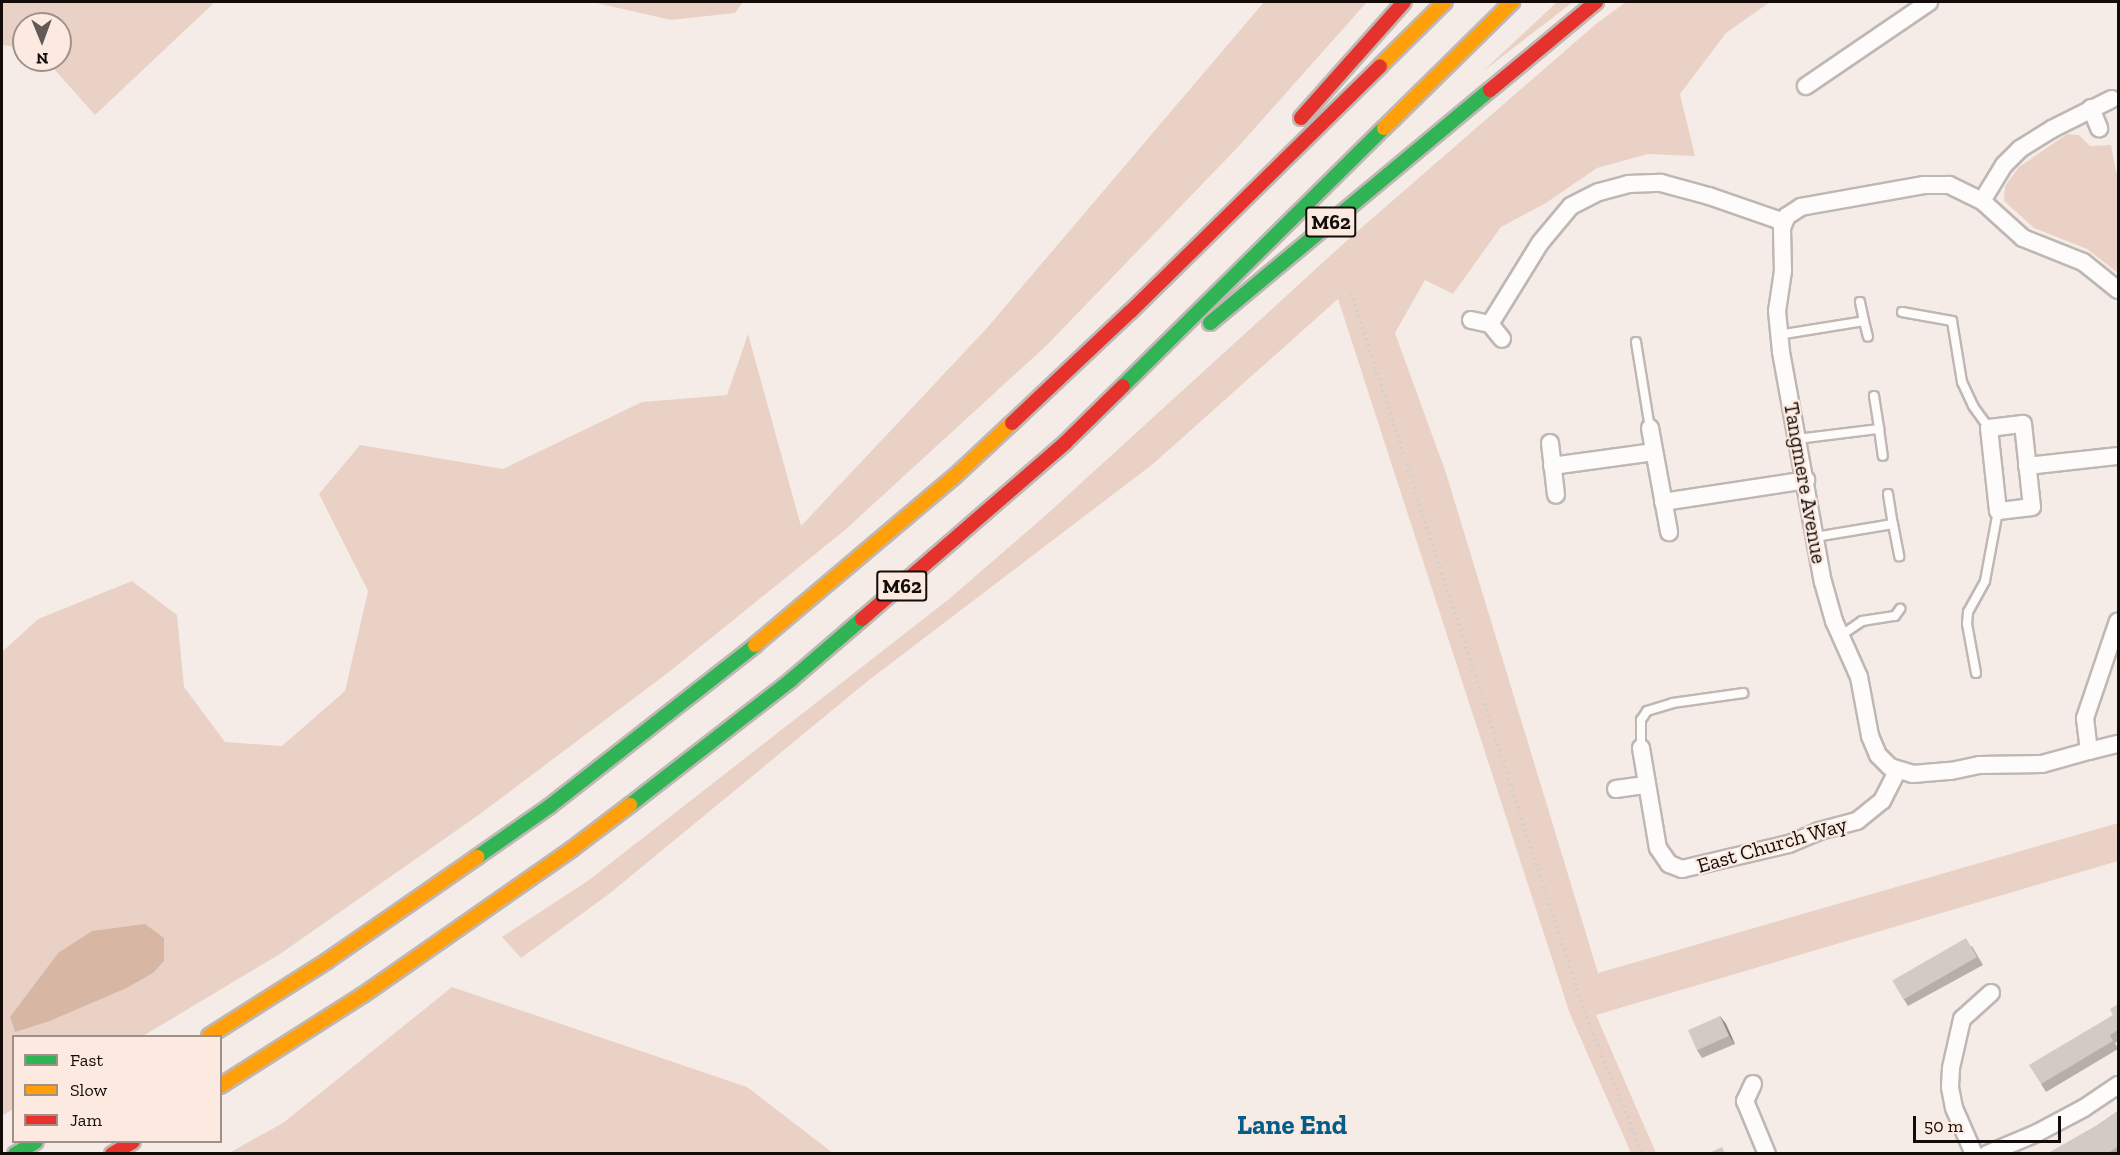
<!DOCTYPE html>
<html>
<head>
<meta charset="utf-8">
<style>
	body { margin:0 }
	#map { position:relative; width:2120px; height:1155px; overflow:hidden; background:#f6ece7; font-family:"Zilla Slab",serif }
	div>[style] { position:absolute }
	.green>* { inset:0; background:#e9d2c5 }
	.water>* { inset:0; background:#d7b6a3 }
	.path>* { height:4px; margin-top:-2px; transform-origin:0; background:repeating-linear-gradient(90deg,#d1cecd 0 1.5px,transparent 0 6px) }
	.roads { filter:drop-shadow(2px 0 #bfb7b3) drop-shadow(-2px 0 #bfb7b3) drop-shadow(0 2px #bfb7b3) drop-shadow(0 -2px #bfb7b3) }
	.lane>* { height:8px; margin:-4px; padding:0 4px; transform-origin:4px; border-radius:4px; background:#fefcfb }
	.street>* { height:16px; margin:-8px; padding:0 8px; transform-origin:8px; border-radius:8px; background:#fefcfb }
	.fast>* { height:14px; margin:-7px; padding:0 7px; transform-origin:7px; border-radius:7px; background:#30b455 }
	.slow>* { height:14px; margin:-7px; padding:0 7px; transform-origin:7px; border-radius:7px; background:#ff9f0a }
	.jam>* { height:14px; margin:-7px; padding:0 7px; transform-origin:7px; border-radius:7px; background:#e5322d }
	.wall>* { inset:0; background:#b5aea9 }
	.shaded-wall>* { inset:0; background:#938d8a }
	.building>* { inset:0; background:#d2cac5; transform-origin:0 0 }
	span { translate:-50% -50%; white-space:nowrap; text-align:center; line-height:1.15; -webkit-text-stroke:4.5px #fceae1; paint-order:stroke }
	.shield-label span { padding:2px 4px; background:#fceae1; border:2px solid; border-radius:4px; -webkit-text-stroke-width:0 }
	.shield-label { font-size:20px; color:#130c08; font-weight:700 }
	.street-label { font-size:21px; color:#130c08 }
	.district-label { font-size:27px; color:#025e88; font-weight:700 }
	.frame { position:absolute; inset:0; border:3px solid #130c08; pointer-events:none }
	.legend { position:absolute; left:12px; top:1035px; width:210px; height:108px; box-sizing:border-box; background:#fceae1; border:2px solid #9f918a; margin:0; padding:8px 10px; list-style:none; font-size:18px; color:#130c08 }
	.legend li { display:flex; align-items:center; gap:12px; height:30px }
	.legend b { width:30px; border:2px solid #9f918a }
	.north { position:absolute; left:12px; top:12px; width:60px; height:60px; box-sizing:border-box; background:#fceae1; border:2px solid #9f918a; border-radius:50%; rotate:179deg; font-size:16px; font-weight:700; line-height:24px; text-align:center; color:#130c08 }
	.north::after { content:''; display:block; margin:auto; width:21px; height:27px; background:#625a56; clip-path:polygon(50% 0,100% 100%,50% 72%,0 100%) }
	.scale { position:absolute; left:1913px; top:1116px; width:148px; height:27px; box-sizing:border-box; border:3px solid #130c08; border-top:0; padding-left:8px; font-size:18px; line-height:21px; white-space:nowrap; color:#130c08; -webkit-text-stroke:4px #fceae1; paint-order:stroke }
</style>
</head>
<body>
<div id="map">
	<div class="green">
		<i style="clip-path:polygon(2px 2px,215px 2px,95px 115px,46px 60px,60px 60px,60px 24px,24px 24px,24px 48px,2px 45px)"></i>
		<i style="clip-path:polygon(592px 2px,743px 2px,735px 13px,671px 20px)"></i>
		<i style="clip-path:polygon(evenodd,1264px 2px,1367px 2px,1238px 147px,1047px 345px,845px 530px,669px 672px,480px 814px,280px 954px,143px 1036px,14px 1036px,13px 1109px,2px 1116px,2px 652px,38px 619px,132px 581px,177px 615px,184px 687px,225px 742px,282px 746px,345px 691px,368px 591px,319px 494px,360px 445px,503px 469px,642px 402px,727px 395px,748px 334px,801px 526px,986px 329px,1264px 2px,58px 953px,153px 973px,127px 988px,50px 1021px,15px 1031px,10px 1018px,58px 953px)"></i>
		<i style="clip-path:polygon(1557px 2px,1573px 2px,1482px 72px)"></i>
		<i style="clip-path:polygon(1626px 2px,1770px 2px,1726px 33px,1680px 94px,1695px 156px,1648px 154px,1597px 168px,1546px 203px,1501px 227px,1453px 294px,1425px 280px,1395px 333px,1446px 473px,1598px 973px,2118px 823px,2118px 861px,1596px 1015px,1656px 1153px,1631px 1153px,1570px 1014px,1338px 299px,1153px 464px,869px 680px,609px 894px,521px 958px,502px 937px,589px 880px,949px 599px,1046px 515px,1353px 235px,1596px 24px)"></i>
		<i style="clip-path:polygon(2067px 134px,2079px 135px,2090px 146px,2111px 145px,2116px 172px,2118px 172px,2118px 273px,2087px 249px,2034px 228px,2004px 201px,2005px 186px,2019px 167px)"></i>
		<i style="clip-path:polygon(452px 987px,747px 1087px,833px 1153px,229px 1153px,283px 1123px)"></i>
	</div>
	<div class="water">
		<i style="clip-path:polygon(145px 924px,164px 938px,164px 961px,153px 973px,127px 988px,50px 1021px,15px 1032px,10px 1017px,58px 953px,92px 931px)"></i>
	</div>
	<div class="path">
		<i style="left:1351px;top:293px;width:761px;rotate:72.02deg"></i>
		<i style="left:1586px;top:1017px;width:148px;rotate:67.4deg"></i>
	</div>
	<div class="roads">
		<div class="lane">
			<i style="left:1860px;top:302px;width:19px;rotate:78deg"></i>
			<i style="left:1902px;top:312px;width:51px;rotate:10.2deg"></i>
			<i style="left:1952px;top:321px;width:62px;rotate:80.7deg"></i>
			<i style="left:1962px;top:382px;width:26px;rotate:65deg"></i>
			<i style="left:1973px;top:406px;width:27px;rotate:54deg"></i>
			<i style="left:1778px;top:335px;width:87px;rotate:-9.2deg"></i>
			<i style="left:1864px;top:321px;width:16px;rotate:76deg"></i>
			<i style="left:1636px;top:342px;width:87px;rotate:80.8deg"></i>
			<i style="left:1874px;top:396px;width:33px;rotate:81deg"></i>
			<i style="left:1797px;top:439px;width:83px;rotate:-7deg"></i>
			<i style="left:1879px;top:429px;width:27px;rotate:82deg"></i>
			<i style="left:1888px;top:494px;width:30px;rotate:81deg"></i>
			<i style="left:1815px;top:537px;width:79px;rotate:-9.5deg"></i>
			<i style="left:1893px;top:524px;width:33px;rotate:79deg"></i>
			<i style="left:1840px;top:636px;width:27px;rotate:-34deg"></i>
			<i style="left:1862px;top:621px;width:33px;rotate:-9deg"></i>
			<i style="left:1895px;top:616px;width:9px;rotate:-54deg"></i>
			<i style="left:1976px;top:673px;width:50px;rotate:-100.4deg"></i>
			<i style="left:1967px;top:624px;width:12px;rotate:-85deg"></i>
			<i style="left:1968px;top:612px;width:35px;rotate:-61deg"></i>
			<i style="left:1985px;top:581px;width:71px;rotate:-79.5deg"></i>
			<i style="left:1641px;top:748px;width:28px;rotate:-90deg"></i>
			<i style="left:1641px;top:720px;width:11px;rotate:-56deg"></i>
			<i style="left:1647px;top:711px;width:27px;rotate:-17deg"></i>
			<i style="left:1673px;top:703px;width:71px;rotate:-8.1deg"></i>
		</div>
		<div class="street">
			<i style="left:1806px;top:86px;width:149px;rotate:-34.3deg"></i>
			<i style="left:2091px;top:108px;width:22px;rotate:68deg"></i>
			<i style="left:1982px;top:201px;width:42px;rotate:-58.6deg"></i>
			<i style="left:2004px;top:165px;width:23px;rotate:-45deg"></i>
			<i style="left:2020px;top:149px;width:38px;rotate:-32deg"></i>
			<i style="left:2052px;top:129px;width:67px;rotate:-26.6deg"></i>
			<i style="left:2118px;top:290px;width:45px;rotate:-141.3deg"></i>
			<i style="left:2083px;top:262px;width:65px;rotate:-158.2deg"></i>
			<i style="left:2023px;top:238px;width:55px;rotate:-137.9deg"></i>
			<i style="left:1982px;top:201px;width:37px;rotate:-154deg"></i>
			<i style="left:1949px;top:185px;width:25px;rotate:180deg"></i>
			<i style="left:1924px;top:185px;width:125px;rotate:169.9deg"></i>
			<i style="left:1801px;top:207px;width:17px;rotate:147deg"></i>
			<i style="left:1787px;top:216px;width:13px;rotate:113deg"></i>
			<i style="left:1782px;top:228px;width:43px;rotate:88.7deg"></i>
			<i style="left:1783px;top:271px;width:40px;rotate:98.5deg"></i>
			<i style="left:1777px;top:311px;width:41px;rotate:84.4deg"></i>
			<i style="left:1781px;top:352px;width:234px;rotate:79.7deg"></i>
			<i style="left:1823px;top:582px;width:41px;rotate:74.2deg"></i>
			<i style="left:1834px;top:621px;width:61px;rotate:65.9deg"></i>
			<i style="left:1859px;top:677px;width:60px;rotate:79.4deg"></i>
			<i style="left:1870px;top:736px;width:21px;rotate:67deg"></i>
			<i style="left:1878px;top:755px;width:17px;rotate:45deg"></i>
			<i style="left:1890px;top:767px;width:24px;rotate:17deg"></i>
			<i style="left:1913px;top:774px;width:38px;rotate:-5deg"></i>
			<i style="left:1951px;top:771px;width:29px;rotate:-12deg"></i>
			<i style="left:1979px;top:765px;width:63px;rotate:-0.9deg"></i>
			<i style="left:2042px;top:764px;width:49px;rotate:-15.5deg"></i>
			<i style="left:2089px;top:751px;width:33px;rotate:-97deg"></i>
			<i style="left:2085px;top:718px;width:102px;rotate:-71.2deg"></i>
			<i style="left:1471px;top:320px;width:19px;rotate:12deg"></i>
			<i style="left:1490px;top:324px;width:19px;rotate:51deg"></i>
			<i style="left:1490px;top:324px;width:95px;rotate:-58.3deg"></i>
			<i style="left:1540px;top:243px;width:48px;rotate:-50deg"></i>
			<i style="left:1571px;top:206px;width:31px;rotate:-27deg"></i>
			<i style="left:1599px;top:192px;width:30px;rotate:-15deg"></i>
			<i style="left:1628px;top:184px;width:33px;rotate:-2deg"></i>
			<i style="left:1661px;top:183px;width:50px;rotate:15.2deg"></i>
			<i style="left:1709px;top:196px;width:79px;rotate:19.1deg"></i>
			<i style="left:2023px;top:424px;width:83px;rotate:83.8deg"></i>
			<i style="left:2032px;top:507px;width:34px;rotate:173deg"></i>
			<i style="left:1998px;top:511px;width:83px;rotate:-96.2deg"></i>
			<i style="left:1989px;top:428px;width:34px;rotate:-7deg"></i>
			<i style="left:1650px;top:428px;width:106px;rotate:79.6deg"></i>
			<i style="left:1550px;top:443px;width:52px;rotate:83.4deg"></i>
			<i style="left:1552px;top:466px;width:103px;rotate:-7.8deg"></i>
			<i style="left:2027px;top:466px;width:92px;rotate:-6.3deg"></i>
			<i style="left:1663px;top:502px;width:145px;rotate:-8.7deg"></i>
			<i style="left:1641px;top:748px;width:101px;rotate:80.4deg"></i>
			<i style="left:1658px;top:848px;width:19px;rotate:55deg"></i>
			<i style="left:1669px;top:864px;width:14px;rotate:21deg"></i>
			<i style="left:1682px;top:869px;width:110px;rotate:-13.2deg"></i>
			<i style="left:1789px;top:844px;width:33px;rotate:-23deg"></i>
			<i style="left:1819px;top:831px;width:39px;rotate:-15deg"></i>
			<i style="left:1857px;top:821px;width:32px;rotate:-39deg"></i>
			<i style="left:1882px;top:801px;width:34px;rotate:-63deg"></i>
			<i style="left:2089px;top:751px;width:30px;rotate:-14deg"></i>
			<i style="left:1616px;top:789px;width:30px;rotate:-8deg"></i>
			<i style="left:1753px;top:1084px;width:19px;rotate:115deg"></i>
			<i style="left:1745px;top:1101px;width:57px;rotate:67.5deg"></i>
			<i style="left:1974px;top:1154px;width:50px;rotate:-113.5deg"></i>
			<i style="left:1954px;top:1108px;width:21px;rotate:-101deg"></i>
			<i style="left:1950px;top:1087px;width:19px;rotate:-87deg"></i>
			<i style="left:1951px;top:1068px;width:50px;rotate:-77.3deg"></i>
			<i style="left:1962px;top:1019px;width:39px;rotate:-42deg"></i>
			<i style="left:1987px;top:1154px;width:54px;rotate:-22.8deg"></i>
			<i style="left:2037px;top:1133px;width:53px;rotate:-28deg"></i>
			<i style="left:2084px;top:1108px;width:41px;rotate:-34.1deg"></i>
		</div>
		<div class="fast">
			<i style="left:1210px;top:323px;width:364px;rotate:-39.8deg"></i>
			<i style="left:1123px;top:386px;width:367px;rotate:-44.7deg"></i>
			<i style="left:630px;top:805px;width:204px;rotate:-37.8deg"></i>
			<i style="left:791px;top:680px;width:94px;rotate:-40.7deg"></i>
			<i style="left:477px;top:857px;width:89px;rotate:-34.9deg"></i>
			<i style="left:550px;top:806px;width:261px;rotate:-38.1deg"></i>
			<i style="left:15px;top:1154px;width:24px;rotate:-30deg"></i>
		</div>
		<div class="slow">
			<i style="left:1380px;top:66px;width:91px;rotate:-44.6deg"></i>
			<i style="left:1384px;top:128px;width:180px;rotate:-44.5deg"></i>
			<i style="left:755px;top:645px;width:260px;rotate:-40.2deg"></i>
			<i style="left:954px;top:477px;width:79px;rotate:-43deg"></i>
			<i style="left:209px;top:1036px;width:140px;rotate:-32.4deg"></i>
			<i style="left:327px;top:961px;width:183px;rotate:-34.7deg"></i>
			<i style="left:220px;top:1086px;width:169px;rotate:-32.5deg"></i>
			<i style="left:363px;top:995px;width:255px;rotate:-34.9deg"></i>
			<i style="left:572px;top:849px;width:73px;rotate:-37.2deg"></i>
		</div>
		<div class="jam">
			<i style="left:1490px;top:90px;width:138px;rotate:-39.7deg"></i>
			<i style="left:1301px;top:118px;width:155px;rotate:-48.4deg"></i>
			<i style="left:1012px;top:423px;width:163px;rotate:-43.3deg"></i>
			<i style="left:1131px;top:311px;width:349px;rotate:-44.5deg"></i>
			<i style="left:862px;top:619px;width:269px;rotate:-40.9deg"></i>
			<i style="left:1065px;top:443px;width:81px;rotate:-44.5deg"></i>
			<i style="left:112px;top:1154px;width:24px;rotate:-30deg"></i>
		</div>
	</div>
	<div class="wall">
		<i style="clip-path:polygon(1972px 946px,1983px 965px,1908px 1006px,1903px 998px)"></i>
		<i style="clip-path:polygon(2118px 1004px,2118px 1041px,2115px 1043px,2118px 1049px,2046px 1092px,2041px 1084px,2113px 1015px)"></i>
		<i style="clip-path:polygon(1720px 1016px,1726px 1024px,1735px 1044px,1702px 1058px,1697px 1050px)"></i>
		<i style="clip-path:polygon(2118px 1111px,2118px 1154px,2047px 1154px,2096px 1126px)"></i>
	</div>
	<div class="shaded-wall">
		<i style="clip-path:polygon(1720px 1016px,1726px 1024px,1735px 1044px,1729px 1036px)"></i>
	</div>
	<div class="building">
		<i style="left:1966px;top:938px;width:22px;height:85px;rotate:60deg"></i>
		<i style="clip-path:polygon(2118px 1004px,2118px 1030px,2110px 1035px,2113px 1041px,2041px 1084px,2029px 1065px,2113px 1015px,2110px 1009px)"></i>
		<i style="left:1720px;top:1016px;width:22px;height:35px;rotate:66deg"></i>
		<i style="clip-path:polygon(2118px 1111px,2118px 1146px,2113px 1150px,2106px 1154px,2047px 1154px,2096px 1126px)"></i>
		<i style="clip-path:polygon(1722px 1147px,1725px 1154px,1707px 1154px)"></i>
	</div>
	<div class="shield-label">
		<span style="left:1331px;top:222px">M62</span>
		<span style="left:902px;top:586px">M62</span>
	</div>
	<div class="street-label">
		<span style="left:1805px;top:483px;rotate:80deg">Tangmere Avenue</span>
		<span style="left:1772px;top:845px;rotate:-16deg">East Church Way</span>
	</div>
	<div class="district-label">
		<span style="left:1292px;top:1126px">Lane End</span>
	</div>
	<div class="frame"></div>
	<ul class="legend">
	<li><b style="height:8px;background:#30b455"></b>Fast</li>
	<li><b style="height:8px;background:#ff9f0a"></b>Slow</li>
	<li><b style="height:8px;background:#e5322d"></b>Jam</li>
	</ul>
	<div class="north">N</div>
	<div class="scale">50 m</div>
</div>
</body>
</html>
